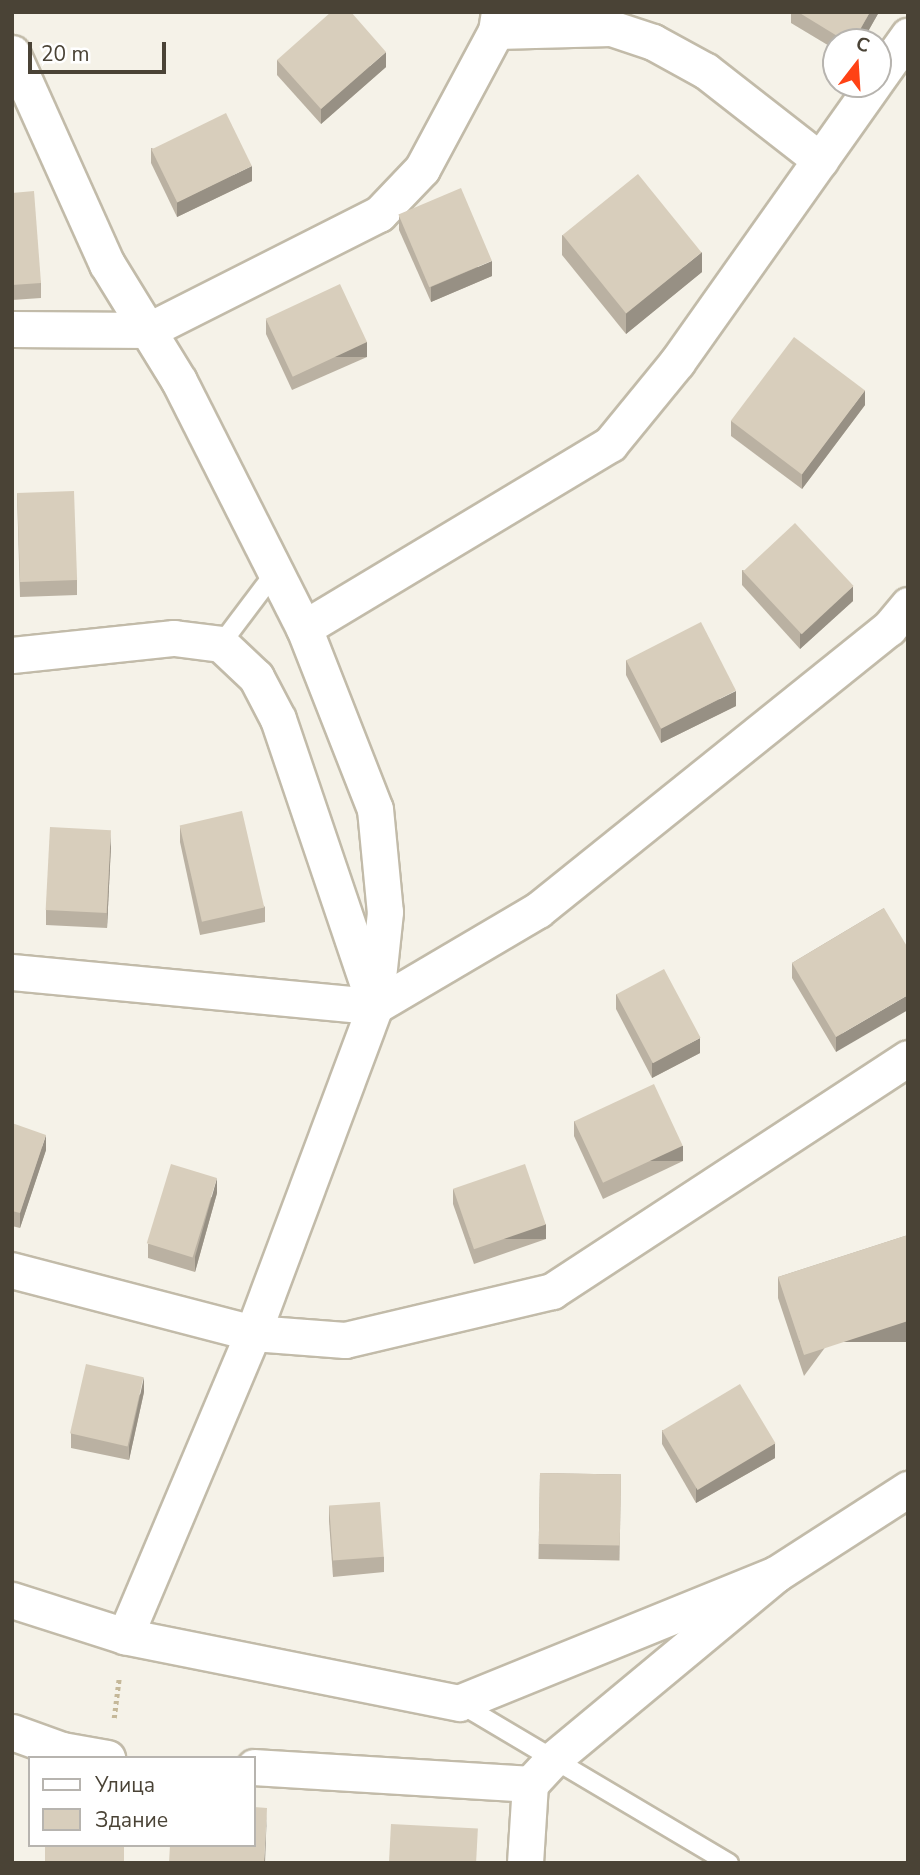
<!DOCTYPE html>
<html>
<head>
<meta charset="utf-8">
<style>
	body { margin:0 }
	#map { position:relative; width:920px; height:1875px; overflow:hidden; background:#f5f2e8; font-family:"Nunito Sans",sans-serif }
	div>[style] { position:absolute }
	.path>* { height:4.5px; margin-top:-2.25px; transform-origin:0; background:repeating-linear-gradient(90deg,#c5b899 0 3.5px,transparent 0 7px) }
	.roads { filter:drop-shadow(2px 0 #c2bba9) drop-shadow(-2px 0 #c2bba9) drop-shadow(0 2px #c2bba9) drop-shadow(0 -2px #c2bba9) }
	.lane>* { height:18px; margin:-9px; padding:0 9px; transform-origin:9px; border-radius:9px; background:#fff }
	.street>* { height:35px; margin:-17.5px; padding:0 17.5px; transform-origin:17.5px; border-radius:17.5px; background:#fff }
	.wall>* { inset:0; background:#bab1a2; transform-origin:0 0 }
	.shaded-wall>* { inset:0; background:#979084; transform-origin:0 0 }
	.building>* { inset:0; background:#d8cebc; transform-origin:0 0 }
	span { translate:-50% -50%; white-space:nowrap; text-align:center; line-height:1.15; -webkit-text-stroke:6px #fff; paint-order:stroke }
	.frame { position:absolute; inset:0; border:14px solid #4a4336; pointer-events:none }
	.legend { position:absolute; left:28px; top:1756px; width:228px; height:91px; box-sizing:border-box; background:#fff; border:2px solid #b7b4af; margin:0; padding:9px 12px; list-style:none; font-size:21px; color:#4a4336 }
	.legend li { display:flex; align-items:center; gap:14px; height:35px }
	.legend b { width:35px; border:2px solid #b7b4af }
	.north { position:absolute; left:822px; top:28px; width:70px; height:70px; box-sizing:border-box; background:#fff; border:2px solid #b7b4af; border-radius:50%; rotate:17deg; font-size:19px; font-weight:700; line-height:28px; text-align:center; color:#4a4336 }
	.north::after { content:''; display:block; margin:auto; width:24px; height:32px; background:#ff4215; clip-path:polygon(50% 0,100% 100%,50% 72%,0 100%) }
	.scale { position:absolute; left:28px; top:42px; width:138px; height:32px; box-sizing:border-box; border:4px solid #4a4336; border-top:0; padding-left:9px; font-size:21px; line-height:24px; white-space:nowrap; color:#4a4336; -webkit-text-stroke:5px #fff; paint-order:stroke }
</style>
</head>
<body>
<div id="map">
	<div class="path">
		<i style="left:114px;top:1718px;width:40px;rotate:-82.9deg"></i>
	</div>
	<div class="roads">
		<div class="lane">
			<i style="left:221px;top:644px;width:86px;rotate:-53deg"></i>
			<i style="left:459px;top:1703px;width:314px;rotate:30.7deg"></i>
		</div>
		<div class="street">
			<i style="left:496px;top:31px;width:115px;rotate:-1.5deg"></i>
			<i style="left:611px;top:28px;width:44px;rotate:18.4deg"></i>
			<i style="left:653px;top:42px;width:60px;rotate:28.7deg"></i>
			<i style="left:706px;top:71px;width:145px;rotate:38deg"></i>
			<i style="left:12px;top:53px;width:231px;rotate:65.8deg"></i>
			<i style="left:107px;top:264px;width:137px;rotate:58.4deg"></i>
			<i style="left:179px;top:381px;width:277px;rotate:63.2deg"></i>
			<i style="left:304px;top:628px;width:194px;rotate:68.6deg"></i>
			<i style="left:375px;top:809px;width:103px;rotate:84.5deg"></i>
			<i style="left:385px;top:912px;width:95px;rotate:96.1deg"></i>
			<i style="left:375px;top:1006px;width:349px;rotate:110.5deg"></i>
			<i style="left:253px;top:1333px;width:249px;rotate:-165.4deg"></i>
			<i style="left:878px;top:78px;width:52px;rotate:-54.5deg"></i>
			<i style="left:12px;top:329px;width:137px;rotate:0.4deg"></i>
			<i style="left:149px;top:330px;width:258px;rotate:-26.8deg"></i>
			<i style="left:379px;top:214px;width:62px;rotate:-46.3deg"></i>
			<i style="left:422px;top:169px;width:157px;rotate:-61.8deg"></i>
			<i style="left:496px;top:31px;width:19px;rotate:-81deg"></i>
			<i style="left:304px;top:628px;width:357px;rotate:-31deg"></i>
			<i style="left:610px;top:444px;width:106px;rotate:-50.7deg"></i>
			<i style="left:677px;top:362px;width:341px;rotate:-54.7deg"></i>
			<i style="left:12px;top:655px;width:163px;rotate:-6deg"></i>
			<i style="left:174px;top:638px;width:47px;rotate:7.3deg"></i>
			<i style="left:221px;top:644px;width:48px;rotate:43.3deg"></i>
			<i style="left:256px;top:677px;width:47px;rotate:62.4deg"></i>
			<i style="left:278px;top:719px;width:293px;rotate:71.3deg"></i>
			<i style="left:12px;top:972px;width:365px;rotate:5.4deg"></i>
			<i style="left:375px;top:1006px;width:189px;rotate:-30.5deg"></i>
			<i style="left:538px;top:910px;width:450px;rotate:-38.8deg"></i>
			<i style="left:889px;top:628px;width:30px;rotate:-50deg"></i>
			<i style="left:776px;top:1574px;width:342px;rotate:157.9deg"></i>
			<i style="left:459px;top:1703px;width:341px;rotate:-168.7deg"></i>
			<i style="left:125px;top:1636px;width:329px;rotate:-67.1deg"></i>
			<i style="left:253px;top:1333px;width:92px;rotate:4.4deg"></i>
			<i style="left:345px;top:1340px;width:213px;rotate:-13.3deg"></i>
			<i style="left:552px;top:1291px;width:425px;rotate:-33.2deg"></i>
			<i style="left:12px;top:1600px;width:119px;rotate:17.7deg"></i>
			<i style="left:12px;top:1732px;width:53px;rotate:19.8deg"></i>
			<i style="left:62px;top:1750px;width:46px;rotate:10.1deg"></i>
			<i style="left:254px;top:1767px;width:277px;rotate:3.5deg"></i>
			<i style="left:525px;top:1863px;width:79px;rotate:-86.4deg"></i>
			<i style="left:530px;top:1784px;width:33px;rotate:-47deg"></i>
			<i style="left:552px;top:1760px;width:291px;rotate:-39.7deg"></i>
			<i style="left:776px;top:1574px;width:157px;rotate:-32.8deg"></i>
		</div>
	</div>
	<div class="wall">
		<i style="clip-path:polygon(791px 12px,879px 12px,862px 42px,836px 42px,836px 50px,791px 23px)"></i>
		<i style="clip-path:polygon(277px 60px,386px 67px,321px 124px,277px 75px)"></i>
		<i style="clip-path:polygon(151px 148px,252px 181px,177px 217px,151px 163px)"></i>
		<i style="clip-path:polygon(12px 193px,41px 283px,41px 298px,12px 300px)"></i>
		<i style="clip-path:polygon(399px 216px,492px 276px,431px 302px,399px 230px)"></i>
		<i style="clip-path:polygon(562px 235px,702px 272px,626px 334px,562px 255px)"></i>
		<i style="clip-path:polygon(266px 319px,367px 357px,292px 390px,266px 334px)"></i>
		<i style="clip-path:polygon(865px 405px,802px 489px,731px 436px,731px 421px)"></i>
		<i style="clip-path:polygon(17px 493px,77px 580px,77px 595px,20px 597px)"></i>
		<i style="clip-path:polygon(742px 570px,853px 601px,800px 649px,742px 585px)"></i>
		<i style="clip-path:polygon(626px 660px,736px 706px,661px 743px,626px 675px)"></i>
		<i style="clip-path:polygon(180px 827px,265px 907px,265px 922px,200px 935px,180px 842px)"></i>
		<i style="clip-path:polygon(111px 845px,107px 928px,46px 925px,46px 910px)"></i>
		<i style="clip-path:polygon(884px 908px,836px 1052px,792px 978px,792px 963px)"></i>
		<i style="clip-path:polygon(616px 994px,700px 1053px,652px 1078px,616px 1009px)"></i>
		<i style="clip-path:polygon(574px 1121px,683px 1161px,603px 1199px,574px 1136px)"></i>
		<i style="clip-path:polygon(12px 1123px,46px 1150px,20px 1228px,12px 1226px)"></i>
		<i style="clip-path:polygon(453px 1189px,546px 1239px,474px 1264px,453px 1204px)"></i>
		<i style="clip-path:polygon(217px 1193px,195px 1272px,148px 1258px,148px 1244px)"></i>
		<i style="clip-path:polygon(908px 1235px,804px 1376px,778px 1298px,778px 1277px)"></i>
		<i style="clip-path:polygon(144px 1392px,129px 1460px,71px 1448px,71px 1433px)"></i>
		<i style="clip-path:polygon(662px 1430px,775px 1458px,696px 1503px,662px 1444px)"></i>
		<i style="left:540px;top:1473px;width:81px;height:86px;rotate:1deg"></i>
		<i style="clip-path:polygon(329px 1506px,384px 1557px,384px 1572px,333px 1577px,329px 1521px)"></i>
	</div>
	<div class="shaded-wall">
		<i style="clip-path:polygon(870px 12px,879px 12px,862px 42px,853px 42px)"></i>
		<i style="clip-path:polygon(386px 52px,386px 67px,321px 124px,321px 109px)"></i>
		<i style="clip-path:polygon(252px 166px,252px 181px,177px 217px,177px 202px)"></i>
		<i style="clip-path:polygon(702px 252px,702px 272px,626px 334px,626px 313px)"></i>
		<i style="clip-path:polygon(492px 261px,492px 276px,431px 302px,431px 287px)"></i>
		<i style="left:367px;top:342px;width:15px;height:82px;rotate:90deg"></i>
		<i style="clip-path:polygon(865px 390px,865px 405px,802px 489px,802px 474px)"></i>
		<i style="clip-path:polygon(853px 586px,853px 601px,800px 649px,800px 634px)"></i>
		<i style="clip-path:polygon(736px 691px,736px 706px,661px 743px,661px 728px)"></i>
		<i style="clip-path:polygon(111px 830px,111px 845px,107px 928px,107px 913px)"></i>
		<i style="clip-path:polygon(908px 995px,908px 1010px,836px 1052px,836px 1037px)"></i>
		<i style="clip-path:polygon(700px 1038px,700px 1053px,652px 1078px,652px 1063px)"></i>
		<i style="clip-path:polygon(46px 1135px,46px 1150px,20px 1228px,20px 1213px)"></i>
		<i style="left:683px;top:1146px;width:15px;height:89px;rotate:90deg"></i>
		<i style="clip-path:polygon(217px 1178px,217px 1193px,195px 1272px,195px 1257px)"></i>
		<i style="left:546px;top:1224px;width:15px;height:76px;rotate:90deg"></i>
		<i style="left:908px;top:1321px;width:21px;height:109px;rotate:90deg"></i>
		<i style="clip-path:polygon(144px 1377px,144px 1392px,129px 1460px,129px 1446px)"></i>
		<i style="clip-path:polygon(775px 1443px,775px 1458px,696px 1503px,696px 1488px)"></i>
		<i style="clip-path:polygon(267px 1808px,265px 1863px,264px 1863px)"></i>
	</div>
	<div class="building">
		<i style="clip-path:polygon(331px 12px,351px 12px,386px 52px,321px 109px,277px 60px)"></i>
		<i style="clip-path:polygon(798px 12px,870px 12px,853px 42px,847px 42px)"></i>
		<i style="left:226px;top:113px;width:59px;height:83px;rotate:64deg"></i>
		<i style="left:638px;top:174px;width:101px;height:97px;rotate:51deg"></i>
		<i style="left:461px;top:188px;width:79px;height:68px;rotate:67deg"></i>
		<i style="clip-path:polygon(34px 191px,41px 283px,12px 285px,12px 193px)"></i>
		<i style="left:340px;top:284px;width:64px;height:82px;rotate:65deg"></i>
		<i style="left:794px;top:337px;width:89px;height:105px;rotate:37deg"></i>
		<i style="left:74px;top:491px;width:89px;height:57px;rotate:88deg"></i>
		<i style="left:795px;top:523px;width:86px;height:71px;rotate:47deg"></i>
		<i style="left:701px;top:622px;width:77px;height:84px;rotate:63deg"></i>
		<i style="left:242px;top:811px;width:99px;height:64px;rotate:77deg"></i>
		<i style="left:50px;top:827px;width:61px;height:83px;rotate:3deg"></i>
		<i style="clip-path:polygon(884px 908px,908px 948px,908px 995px,836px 1037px,792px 963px)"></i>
		<i style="left:664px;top:969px;width:78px;height:54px;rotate:62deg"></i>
		<i style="left:654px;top:1084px;width:68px;height:88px;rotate:65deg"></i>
		<i style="clip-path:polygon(12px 1123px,46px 1135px,20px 1213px,12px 1211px)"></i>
		<i style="left:171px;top:1164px;width:48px;height:83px;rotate:17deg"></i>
		<i style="left:525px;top:1164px;width:64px;height:76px;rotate:71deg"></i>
		<i style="clip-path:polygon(908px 1235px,908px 1321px,804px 1355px,778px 1277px)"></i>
		<i style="left:86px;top:1364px;width:59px;height:71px;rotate:13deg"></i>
		<i style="left:740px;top:1384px;width:69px;height:91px;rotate:59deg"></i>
		<i style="left:540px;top:1473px;width:81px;height:71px;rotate:1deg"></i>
		<i style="left:380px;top:1502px;width:55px;height:51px;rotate:86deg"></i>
		<i style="clip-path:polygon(254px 1807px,267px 1808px,264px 1863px,169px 1863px,170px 1845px,254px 1845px)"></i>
		<i style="left:391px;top:1824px;width:87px;height:39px;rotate:3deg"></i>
		<i style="left:45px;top:1845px;width:79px;height:18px"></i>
	</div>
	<div class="frame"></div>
	<ul class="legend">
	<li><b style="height:9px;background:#fff"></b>Улица</li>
	<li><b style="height:19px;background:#d8cebc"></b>Здание</li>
	</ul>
	<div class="north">С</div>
	<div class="scale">20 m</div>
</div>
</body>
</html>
